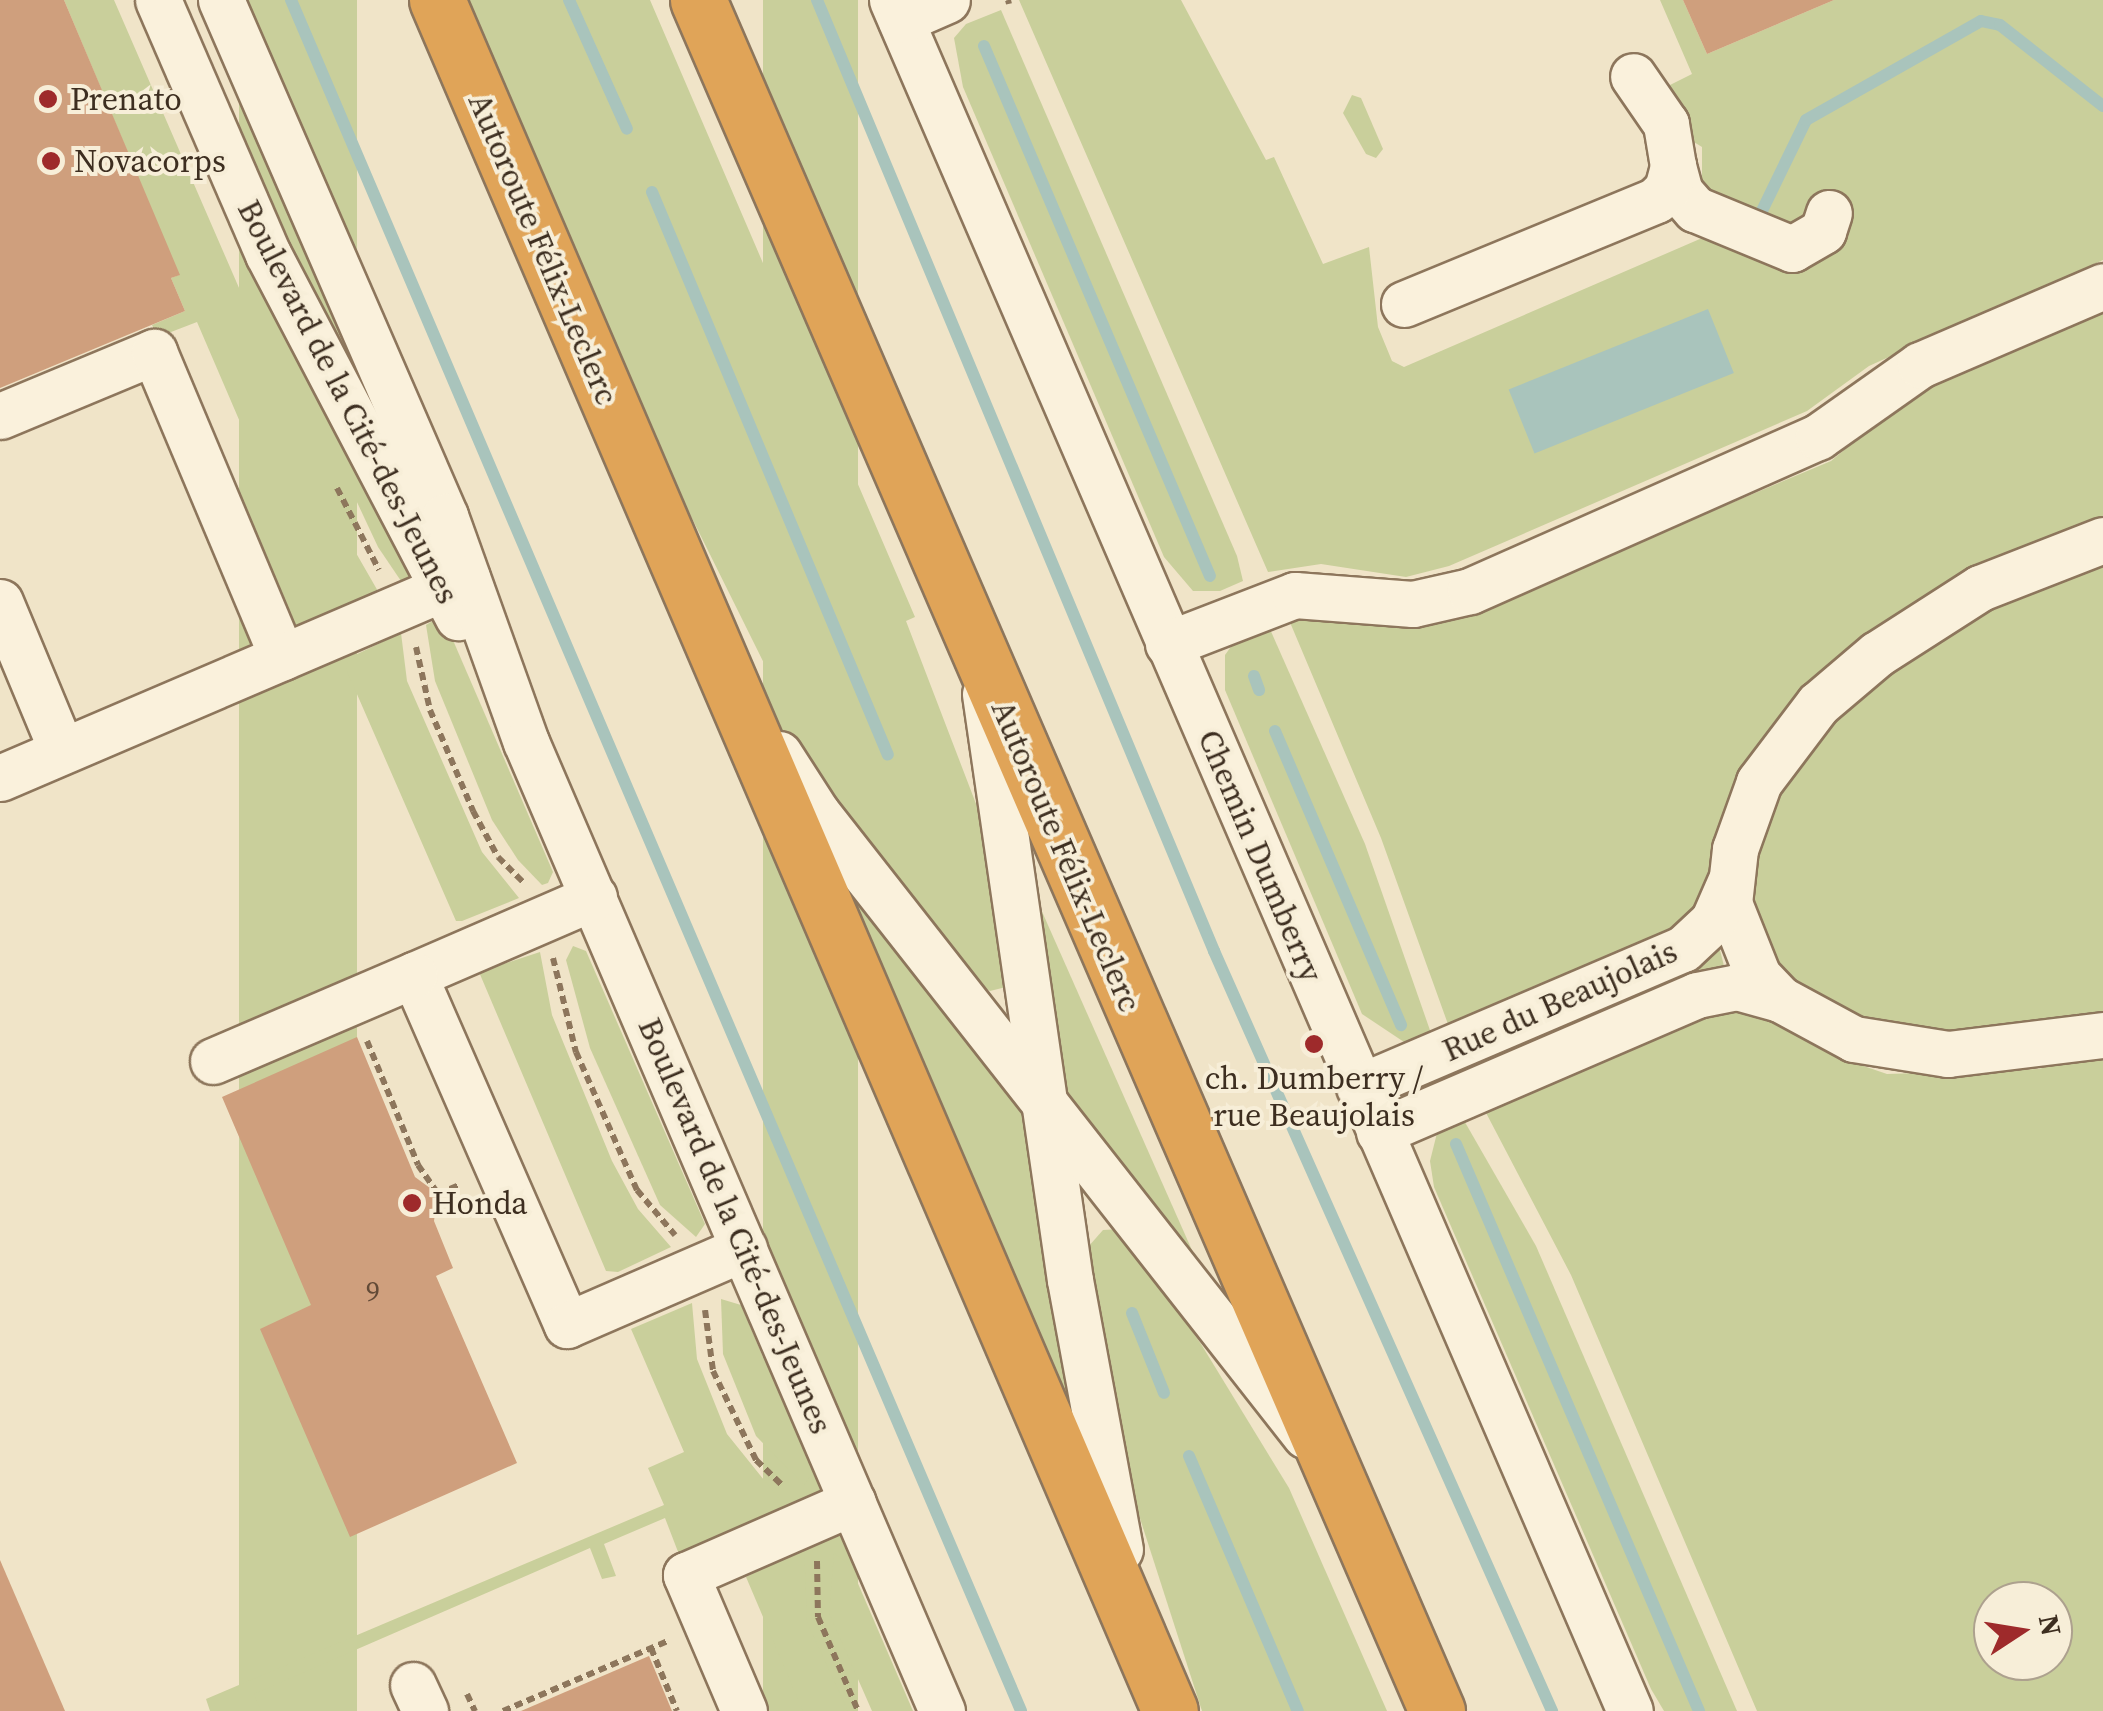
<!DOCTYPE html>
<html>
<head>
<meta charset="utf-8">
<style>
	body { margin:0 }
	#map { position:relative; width:2103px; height:1711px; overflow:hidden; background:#f0e4c8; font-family:"Source Serif 4",serif }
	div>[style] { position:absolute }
	.green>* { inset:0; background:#c9cf9b; transform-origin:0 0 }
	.water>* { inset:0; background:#a9c4bc; transform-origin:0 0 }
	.stream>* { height:12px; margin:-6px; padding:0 6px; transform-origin:6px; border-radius:6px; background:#a9c4bc }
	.building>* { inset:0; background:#cf9f7d }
	.path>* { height:6px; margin-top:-3px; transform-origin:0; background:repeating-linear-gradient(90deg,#8d765c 0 8px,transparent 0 13px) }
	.roads { filter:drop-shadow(2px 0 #8d765c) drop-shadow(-2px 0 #8d765c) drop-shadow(0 2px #8d765c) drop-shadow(0 -2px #8d765c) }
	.minor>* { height:45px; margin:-22.5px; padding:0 22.5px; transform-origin:22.5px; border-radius:22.5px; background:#faf1dc }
	.highway>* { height:55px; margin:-27.5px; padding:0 27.5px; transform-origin:27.5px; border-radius:27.5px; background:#e0a458 }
	.dots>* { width:28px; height:28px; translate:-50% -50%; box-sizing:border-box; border:5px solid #f7eed8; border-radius:50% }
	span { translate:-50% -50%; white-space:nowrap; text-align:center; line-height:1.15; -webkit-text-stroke:8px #f7eed8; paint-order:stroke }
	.number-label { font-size:28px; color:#624a37 }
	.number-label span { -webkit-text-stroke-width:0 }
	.poi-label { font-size:32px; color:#3d2e20 }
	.left { translate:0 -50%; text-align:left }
	.street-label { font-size:32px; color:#3d2e20 }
	.north { position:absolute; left:1973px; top:1581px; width:100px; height:100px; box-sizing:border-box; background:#f7eed8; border:2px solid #ada18e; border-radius:50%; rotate:78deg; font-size:28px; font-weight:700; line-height:40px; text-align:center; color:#3d2e20 }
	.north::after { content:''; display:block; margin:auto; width:35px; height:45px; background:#9e2a2b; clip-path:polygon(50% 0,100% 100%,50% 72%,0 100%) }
</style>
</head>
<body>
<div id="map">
	<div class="green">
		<i style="clip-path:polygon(64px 0,114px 0,348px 539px,379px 593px,303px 624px,290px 621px,289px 607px,314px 594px,197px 322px,158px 337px,152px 325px,185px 311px,171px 278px,179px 275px)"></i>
		<i style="clip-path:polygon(138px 0,414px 574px,406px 579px,401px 581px,378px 547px,348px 483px)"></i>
		<i style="left:239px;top:0;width:118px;height:1862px"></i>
		<i style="clip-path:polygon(463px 0,650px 0,915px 617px,906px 621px,978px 809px,998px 894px,1006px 987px,990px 991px,979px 984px,867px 841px,805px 746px,675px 484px)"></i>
		<i style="left:763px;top:0;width:95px;height:1862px"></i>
		<i style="clip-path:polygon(1019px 0,1181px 0,1266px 160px,1274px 157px,1323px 264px,1369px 247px,1378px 327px,1392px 361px,1404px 367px,1716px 232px,1798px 230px,1728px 214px,1702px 184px,1702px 147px,1689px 139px,1666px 87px,1692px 74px,1660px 0,1683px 0,1707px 54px,1834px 0,2103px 0,2103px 260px,1869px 366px,1807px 411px,1449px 566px,1406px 577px,1321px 564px,1268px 572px)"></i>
		<i style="clip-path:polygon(1001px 10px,1237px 556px,1243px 581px,1220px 591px,1193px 591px,1164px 557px,963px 87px,954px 38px,966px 24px)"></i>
		<i style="clip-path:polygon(1352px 95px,1361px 98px,1383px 149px,1376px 158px,1366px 154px,1343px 113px)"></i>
		<i style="clip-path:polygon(261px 168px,347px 338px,426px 522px,251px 173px)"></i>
		<i style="clip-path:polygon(2103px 312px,2103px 525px,1807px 686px,1742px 768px,1700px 904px,1686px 927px,1449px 1027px,1381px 838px,1289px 620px,1417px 625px,1539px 584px,1831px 461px,1906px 398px)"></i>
		<i style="clip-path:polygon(2103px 557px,2103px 1015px,1940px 1034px,1836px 1016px,1772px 968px,1750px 918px,1757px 831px,1804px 748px,1908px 656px,2009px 594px)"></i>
		<i style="clip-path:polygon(436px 619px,446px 624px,553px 872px,548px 883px,542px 885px,518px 860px,492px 820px,435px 681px,426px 625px)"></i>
		<i style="clip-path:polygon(1269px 627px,1365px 844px,1432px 1036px,1407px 1044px,1362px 1014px,1225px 690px,1225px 655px,1235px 641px)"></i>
		<i style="clip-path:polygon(401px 633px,407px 681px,482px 852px,519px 898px,462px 921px,456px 921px,346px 669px,349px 658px)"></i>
		<i style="clip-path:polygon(1032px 889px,1195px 1257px,1191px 1262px,1065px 1099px)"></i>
		<i style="clip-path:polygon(859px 904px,1032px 1115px,1070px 1407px,854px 905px)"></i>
		<i style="clip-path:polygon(573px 946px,586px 951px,705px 1224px,696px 1237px,660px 1205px,590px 1048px,566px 960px)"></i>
		<i style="clip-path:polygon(1720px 950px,1724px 966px,1464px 1070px,1462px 1064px)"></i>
		<i style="clip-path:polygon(540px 952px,552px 1015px,612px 1161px,638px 1209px,671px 1247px,618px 1272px,606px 1271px,479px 972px)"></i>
		<i style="clip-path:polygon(evenodd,1705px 1009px,1748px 1009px,1837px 1057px,1887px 1074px,2038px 1069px,2103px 1054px,2103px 1711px,1757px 1711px,1571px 1275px,1484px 1109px,1705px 1009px,1993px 1601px,2053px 1601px,2053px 1661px,1993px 1661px,1993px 1601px)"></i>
		<i style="clip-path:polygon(1462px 1117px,1536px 1246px,1737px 1711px,1664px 1711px,1651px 1689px,1434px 1187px,1430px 1161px,1437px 1133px)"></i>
		<i style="clip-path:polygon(1120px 1229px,1201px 1344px,1289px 1488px,1387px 1711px,1202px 1711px,1136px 1506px,1097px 1329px,1088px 1247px,1103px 1230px)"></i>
		<i style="clip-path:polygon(721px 1299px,741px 1305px,812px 1473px,804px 1485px,756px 1436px,723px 1354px)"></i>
		<i style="clip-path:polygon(692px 1303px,697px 1359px,727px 1434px,788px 1510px,680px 1557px,665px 1518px,604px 1544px,616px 1576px,602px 1579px,590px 1548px,254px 1694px,261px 1711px,210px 1711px,206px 1699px,664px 1505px,648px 1468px,684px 1452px,631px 1329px)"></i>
		<i style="clip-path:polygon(804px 1546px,807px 1622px,848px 1711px,803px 1711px,746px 1577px)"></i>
		<i style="clip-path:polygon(834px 1553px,850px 1565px,913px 1711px,872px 1711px,829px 1613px)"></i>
	</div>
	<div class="water">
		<i style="left:1708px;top:309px;width:69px;height:215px;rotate:68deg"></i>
	</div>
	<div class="stream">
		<i style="left:291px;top:0;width:1860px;rotate:66.89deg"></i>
		<i style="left:569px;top:0;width:141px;rotate:65.8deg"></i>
		<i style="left:817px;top:0;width:1031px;rotate:67.34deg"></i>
		<i style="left:1214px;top:951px;width:832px;rotate:66.02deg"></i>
		<i style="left:984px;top:46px;width:576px;rotate:66.91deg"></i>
		<i style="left:652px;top:192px;width:610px;rotate:67.26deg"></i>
		<i style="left:1758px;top:219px;width:110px;rotate:-64.1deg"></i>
		<i style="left:1806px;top:120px;width:201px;rotate:-29.5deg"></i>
		<i style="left:1981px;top:21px;width:19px;rotate:12deg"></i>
		<i style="left:2000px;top:25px;width:131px;rotate:38.2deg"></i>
		<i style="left:1254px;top:676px;width:15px;rotate:70deg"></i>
		<i style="left:1275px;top:731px;width:320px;rotate:66.8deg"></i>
		<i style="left:1456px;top:1144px;width:617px;rotate:66.8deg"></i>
		<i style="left:1132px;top:1313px;width:86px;rotate:68.2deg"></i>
		<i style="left:1189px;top:1456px;width:277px;rotate:66.9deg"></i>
	</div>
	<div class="building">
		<i style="clip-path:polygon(0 0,64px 0,180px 275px,171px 278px,185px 311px,0 388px)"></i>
		<i style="clip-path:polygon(1683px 0,1834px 0,1707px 54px)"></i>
		<i style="clip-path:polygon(357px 1037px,415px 1177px,438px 1194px,434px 1221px,453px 1268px,436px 1276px,517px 1463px,350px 1537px,260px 1329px,311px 1305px,222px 1097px)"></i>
		<i style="clip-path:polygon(0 1560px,65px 1711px,0 1711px)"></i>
		<i style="clip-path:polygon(649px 1656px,672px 1711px,521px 1711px)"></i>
	</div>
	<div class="path">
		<i style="left:1008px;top:0;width:4px;rotate:76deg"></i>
		<i style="left:337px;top:488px;width:92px;rotate:62.9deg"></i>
		<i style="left:416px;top:647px;width:65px;rotate:77.5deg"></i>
		<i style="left:430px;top:710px;width:110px;rotate:66.9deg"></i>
		<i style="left:473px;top:811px;width:52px;rotate:61.5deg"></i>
		<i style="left:498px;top:857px;width:35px;rotate:45deg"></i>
		<i style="left:553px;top:958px;width:97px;rotate:76.3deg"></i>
		<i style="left:576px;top:1052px;width:151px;rotate:66.2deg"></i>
		<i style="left:637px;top:1190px;width:59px;rotate:49.8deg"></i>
		<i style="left:367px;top:1041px;width:134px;rotate:67.6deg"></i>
		<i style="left:418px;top:1165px;width:35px;rotate:55deg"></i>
		<i style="left:438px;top:1194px;width:23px;rotate:-23deg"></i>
		<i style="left:705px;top:1310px;width:62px;rotate:82.5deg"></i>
		<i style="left:713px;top:1371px;width:99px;rotate:64.2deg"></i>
		<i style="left:756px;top:1460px;width:36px;rotate:44deg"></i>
		<i style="left:817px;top:1561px;width:56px;rotate:89deg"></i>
		<i style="left:818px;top:1617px;width:102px;rotate:66.9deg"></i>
		<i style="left:651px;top:1648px;width:68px;rotate:67.6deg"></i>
		<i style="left:467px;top:1694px;width:19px;rotate:65deg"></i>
		<i style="left:503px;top:1711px;width:179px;rotate:-23deg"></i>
	</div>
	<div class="roads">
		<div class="minor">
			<i style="left:158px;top:0;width:277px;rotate:66.6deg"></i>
			<i style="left:268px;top:254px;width:410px;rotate:62.4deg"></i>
			<i style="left:221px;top:0;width:563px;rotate:66.53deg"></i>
			<i style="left:445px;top:516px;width:240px;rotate:70.3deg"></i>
			<i style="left:526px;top:742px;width:1055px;rotate:66.77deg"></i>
			<i style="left:892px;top:0;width:1863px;rotate:66.67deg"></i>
			<i style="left:901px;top:20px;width:50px;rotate:-23.5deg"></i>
			<i style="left:1673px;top:166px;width:27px;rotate:75deg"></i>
			<i style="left:1680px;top:192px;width:23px;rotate:49deg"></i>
			<i style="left:1695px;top:209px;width:105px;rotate:22.4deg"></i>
			<i style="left:1792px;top:249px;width:36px;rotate:-30deg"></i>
			<i style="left:1823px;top:231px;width:19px;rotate:-72deg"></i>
			<i style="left:1404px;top:304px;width:273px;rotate:-22.4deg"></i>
			<i style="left:1656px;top:200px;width:16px;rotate:-45deg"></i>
			<i style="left:1667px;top:189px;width:24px;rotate:-75deg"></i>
			<i style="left:1673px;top:166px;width:43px;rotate:-99.5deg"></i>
			<i style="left:1666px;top:124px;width:58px;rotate:-124.5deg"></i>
			<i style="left:0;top:416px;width:167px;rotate:-22.6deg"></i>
			<i style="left:154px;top:352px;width:331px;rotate:67.2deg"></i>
			<i style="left:2103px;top:540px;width:132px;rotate:158.7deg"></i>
			<i style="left:1980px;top:588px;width:122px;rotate:147.3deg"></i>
			<i style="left:1877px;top:654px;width:77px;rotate:139.7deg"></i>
			<i style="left:1818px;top:704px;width:98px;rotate:127.1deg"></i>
			<i style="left:1759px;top:782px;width:71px;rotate:109.7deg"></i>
			<i style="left:1735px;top:849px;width:54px;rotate:96.3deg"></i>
			<i style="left:1729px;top:903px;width:79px;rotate:68.3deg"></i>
			<i style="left:1758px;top:976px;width:32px;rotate:46deg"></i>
			<i style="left:1780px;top:999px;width:84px;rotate:28.4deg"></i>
			<i style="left:1854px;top:1039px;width:95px;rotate:9.1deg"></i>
			<i style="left:1948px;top:1054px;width:156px;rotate:-7deg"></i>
			<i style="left:0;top:602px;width:161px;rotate:67.4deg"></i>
			<i style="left:1168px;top:644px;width:136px;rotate:-21.1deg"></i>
			<i style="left:1295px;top:595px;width:118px;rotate:4.4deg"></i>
			<i style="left:1413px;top:604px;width:58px;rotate:-12.8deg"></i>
			<i style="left:1470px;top:591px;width:381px;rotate:-23.9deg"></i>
			<i style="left:1818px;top:437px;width:125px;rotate:-35.2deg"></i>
			<i style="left:1920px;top:365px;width:199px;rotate:-23.3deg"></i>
			<i style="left:985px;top:694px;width:592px;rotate:81.75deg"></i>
			<i style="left:1070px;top:1280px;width:274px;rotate:79.5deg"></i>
			<i style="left:779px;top:754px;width:70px;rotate:57.2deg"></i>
			<i style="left:817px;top:813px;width:791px;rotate:51.88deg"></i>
			<i style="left:0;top:778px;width:508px;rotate:-23.18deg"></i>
			<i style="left:594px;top:897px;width:196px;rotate:156.6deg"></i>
			<i style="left:414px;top:975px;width:382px;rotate:66.4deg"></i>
			<i style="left:567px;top:1325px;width:193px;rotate:-23.5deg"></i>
			<i style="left:213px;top:1061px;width:219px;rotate:-23.2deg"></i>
			<i style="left:1359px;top:1087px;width:352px;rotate:-23.1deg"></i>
			<i style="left:1683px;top:949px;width:41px;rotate:-43deg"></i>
			<i style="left:1713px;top:921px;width:43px;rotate:-66.4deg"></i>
			<i style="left:1379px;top:1132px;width:346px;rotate:-23.3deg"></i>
			<i style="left:1697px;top:995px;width:41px;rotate:-11.3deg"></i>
			<i style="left:1737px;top:987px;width:45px;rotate:15.6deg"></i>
			<i style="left:413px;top:1685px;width:29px;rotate:65deg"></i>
			<i style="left:744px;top:1711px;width:148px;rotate:-113.1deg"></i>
			<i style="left:686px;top:1575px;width:182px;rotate:-23.6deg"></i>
		</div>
		<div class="highway">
			<i style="left:437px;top:0;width:1861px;rotate:66.81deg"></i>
			<i style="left:698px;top:0;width:1864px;rotate:66.64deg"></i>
		</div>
	</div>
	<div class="dots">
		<i style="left:48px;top:99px;background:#9e2a2b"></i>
		<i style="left:51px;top:161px;background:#9e2a2b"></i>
		<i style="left:1314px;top:1044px;background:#9e2a2b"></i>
		<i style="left:412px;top:1203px;background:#9e2a2b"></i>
	</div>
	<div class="number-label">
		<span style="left:373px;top:1291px">9</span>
	</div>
	<div class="poi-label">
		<span class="left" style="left:70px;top:99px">Prenato</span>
		<span class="left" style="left:74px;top:161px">Novacorps</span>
		<span style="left:1314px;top:1097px">ch. Dumberry /<br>rue Beaujolais</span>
		<span class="left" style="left:432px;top:1203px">Honda</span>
	</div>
	<div class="street-label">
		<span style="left:543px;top:249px;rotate:67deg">Autoroute Félix-Leclerc</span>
		<span style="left:348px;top:402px;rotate:63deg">Boulevard de la Cité-des-Jeunes</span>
		<span style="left:1066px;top:856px;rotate:67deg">Autoroute Félix-Leclerc</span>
		<span style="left:1260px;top:856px;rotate:67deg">Chemin Dumberry</span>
		<span style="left:1560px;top:1001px;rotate:-24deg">Rue du Beaujolais</span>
		<span style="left:735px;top:1226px;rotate:67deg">Boulevard de la Cité-des-Jeunes</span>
	</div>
	<div class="north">N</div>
</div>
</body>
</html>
